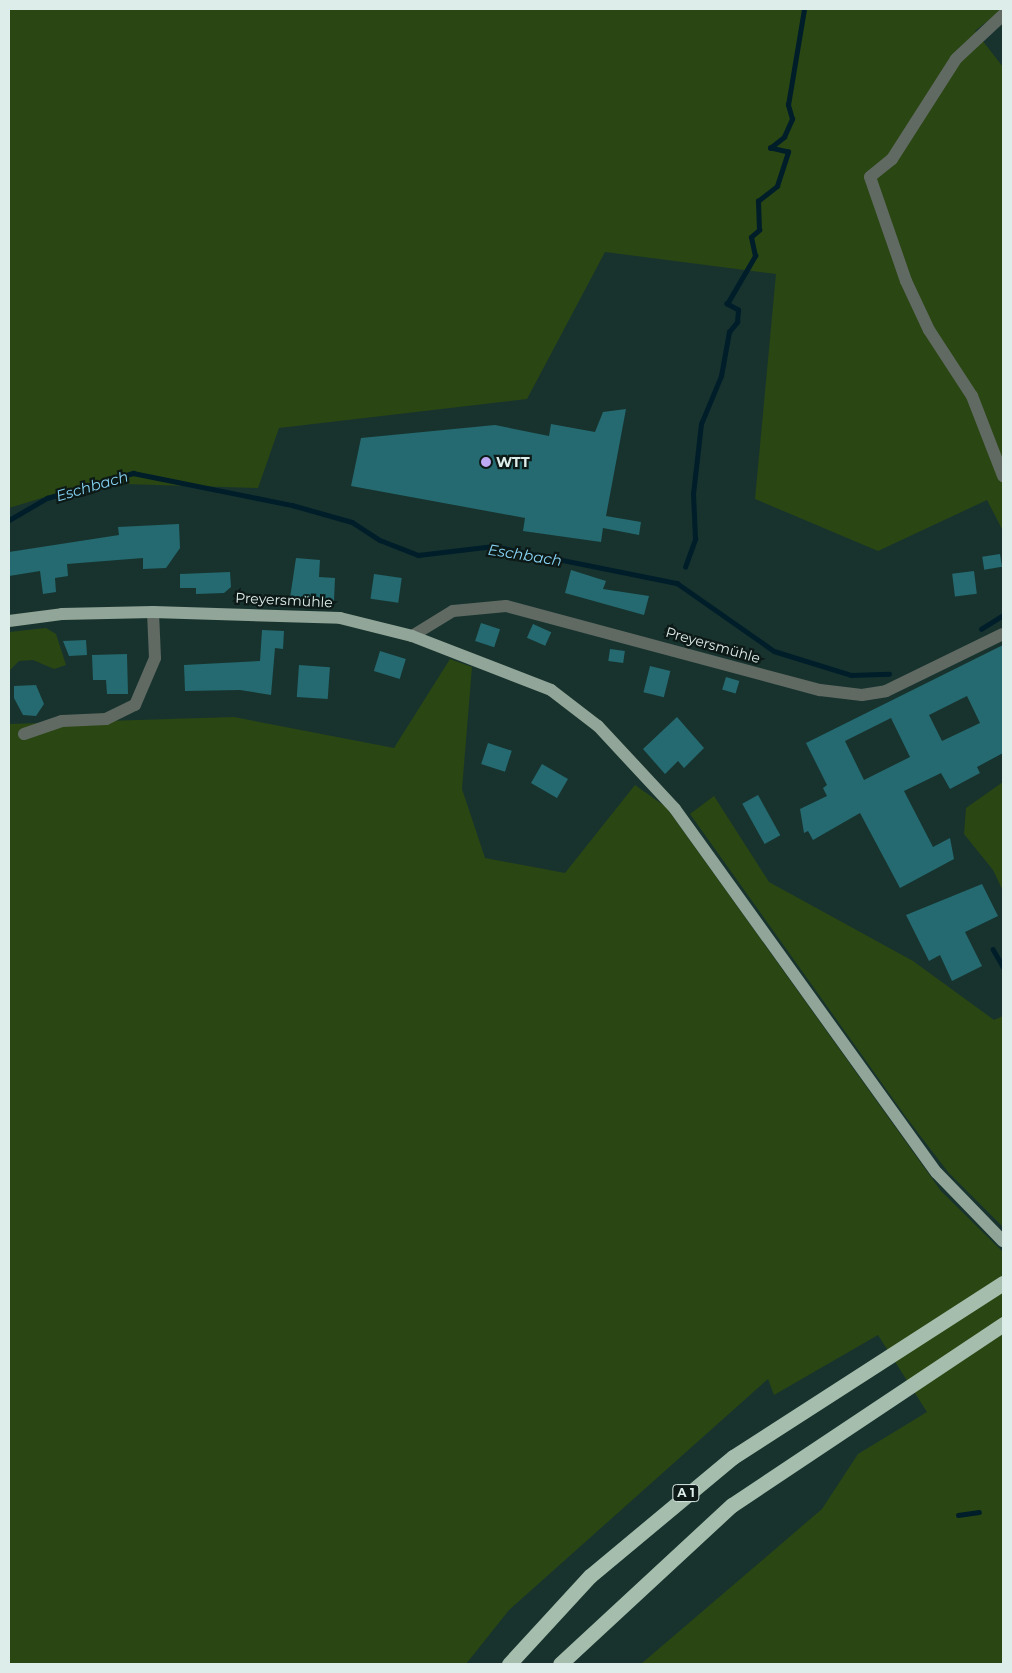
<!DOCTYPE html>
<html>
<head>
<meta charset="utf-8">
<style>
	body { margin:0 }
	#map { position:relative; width:1012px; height:1673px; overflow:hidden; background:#18332e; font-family:Montserrat,sans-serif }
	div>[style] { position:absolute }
	.green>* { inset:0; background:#2a4613 }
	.stream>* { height:4.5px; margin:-2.25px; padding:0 2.25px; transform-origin:2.25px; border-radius:2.25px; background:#001e2a }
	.building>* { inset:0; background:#246a70; transform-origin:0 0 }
	.minor>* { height:12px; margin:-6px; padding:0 6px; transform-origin:6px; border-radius:6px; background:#606a63 }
	.major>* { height:12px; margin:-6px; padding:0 6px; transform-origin:6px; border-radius:6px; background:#91a598 }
	.highway>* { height:15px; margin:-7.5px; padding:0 7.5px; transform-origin:7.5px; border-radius:7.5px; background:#a5bdad }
	.dots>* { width:14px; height:14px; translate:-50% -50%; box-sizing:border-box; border:2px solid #0d1916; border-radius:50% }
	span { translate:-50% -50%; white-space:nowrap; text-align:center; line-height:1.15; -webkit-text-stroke:4.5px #0d1916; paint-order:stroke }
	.shield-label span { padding:1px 4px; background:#0d1916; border:1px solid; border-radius:4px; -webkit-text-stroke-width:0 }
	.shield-label { font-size:12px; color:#ddede9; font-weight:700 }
	.poi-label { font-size:14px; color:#ddede9; font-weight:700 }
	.left { translate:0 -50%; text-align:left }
	.street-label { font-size:14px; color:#ddede9 }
	.water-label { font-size:15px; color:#85d1f1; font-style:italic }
	.frame { position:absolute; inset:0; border:10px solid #ddede9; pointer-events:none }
</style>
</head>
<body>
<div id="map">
	<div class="green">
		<i style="clip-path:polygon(9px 9px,1003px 9px,975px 31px,1003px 67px,1003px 531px,987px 500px,878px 551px,755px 499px,776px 274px,605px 252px,527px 399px,279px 428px,258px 488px,91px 483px,9px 508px)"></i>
		<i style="clip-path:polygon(46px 628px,56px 634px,66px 665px,54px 669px,33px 660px,19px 661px,9px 671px,9px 632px)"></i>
		<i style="clip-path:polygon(450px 659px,472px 667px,462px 789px,485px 858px,565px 873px,635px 785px,666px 807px,941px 1191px,1003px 1252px,1003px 1664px,641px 1664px,822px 1509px,858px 1454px,927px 1412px,878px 1335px,774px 1395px,768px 1379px,509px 1610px,466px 1664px,9px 1664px,9px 724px,234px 717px,394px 748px)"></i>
		<i style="clip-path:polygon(1003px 782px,1003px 891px,993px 870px,964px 834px,966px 808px)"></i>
		<i style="clip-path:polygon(714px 796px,769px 882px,913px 961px,994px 1020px,1003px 1016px,1003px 1227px,948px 1172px,906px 1117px,690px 814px)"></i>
	</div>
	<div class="stream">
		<i style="left:9px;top:520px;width:44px;rotate:-30.1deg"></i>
		<i style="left:47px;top:498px;width:90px;rotate:-16.2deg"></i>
		<i style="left:133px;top:473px;width:162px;rotate:11.4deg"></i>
		<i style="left:292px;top:505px;width:62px;rotate:15.8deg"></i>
		<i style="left:352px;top:522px;width:33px;rotate:33deg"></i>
		<i style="left:380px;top:540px;width:41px;rotate:21.5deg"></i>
		<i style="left:418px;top:555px;width:76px;rotate:-6.8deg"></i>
		<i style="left:493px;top:546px;width:188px;rotate:11.4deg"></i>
		<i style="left:677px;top:583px;width:118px;rotate:35deg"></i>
		<i style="left:774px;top:651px;width:81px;rotate:17.3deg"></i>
		<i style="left:851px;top:675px;width:38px;rotate:-2deg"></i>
		<i style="left:685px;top:567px;width:30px;rotate:-70deg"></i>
		<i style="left:695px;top:539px;width:45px;rotate:-92.5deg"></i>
		<i style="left:693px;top:494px;width:70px;rotate:-83.5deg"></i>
		<i style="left:701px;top:424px;width:52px;rotate:-67.4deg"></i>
		<i style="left:721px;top:376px;width:45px;rotate:-79.7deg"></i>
		<i style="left:729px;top:332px;width:13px;rotate:-51deg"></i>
		<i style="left:737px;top:322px;width:12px;rotate:-85deg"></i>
		<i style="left:738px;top:310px;width:13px;rotate:-151deg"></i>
		<i style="left:727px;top:304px;width:56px;rotate:-59.7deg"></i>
		<i style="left:755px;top:256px;width:19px;rotate:-102deg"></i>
		<i style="left:751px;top:237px;width:11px;rotate:-41deg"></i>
		<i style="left:759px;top:230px;width:29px;rotate:-92deg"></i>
		<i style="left:758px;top:201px;width:24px;rotate:-38deg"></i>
		<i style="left:777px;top:186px;width:36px;rotate:-72deg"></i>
		<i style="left:788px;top:152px;width:18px;rotate:-167deg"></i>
		<i style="left:770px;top:148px;width:18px;rotate:-38deg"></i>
		<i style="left:784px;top:137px;width:20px;rotate:-66deg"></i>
		<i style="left:792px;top:119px;width:15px;rotate:-106deg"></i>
		<i style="left:788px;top:105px;width:97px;rotate:-80.5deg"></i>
		<i style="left:981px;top:629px;width:26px;rotate:-32deg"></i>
		<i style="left:993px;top:949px;width:20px;rotate:60deg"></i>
		<i style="left:958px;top:1515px;width:21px;rotate:-8deg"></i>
	</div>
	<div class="building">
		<i style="clip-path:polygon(626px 409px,606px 516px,641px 522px,639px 535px,603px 528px,601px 542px,523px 531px,525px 518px,351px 486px,361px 438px,495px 425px,549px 436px,551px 424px,595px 432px,603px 412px)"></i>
		<i style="clip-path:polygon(179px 524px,180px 548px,166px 568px,143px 569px,143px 558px,67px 564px,68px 576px,55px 578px,56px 592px,43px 594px,40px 571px,9px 576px,9px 552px,119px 535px,118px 527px)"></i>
		<i style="left:1000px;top:554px;width:13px;height:18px;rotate:81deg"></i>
		<i style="clip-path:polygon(296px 558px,320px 560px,319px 577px,335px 578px,334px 601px,290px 598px)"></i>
		<i style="clip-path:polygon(571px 570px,606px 581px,603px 589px,649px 596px,644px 615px,565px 593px)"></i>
		<i style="left:974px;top:571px;width:23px;height:22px;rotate:83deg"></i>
		<i style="clip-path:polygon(230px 572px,231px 587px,224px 593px,196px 594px,196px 588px,180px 588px,180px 574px)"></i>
		<i style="left:374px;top:574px;width:28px;height:25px;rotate:8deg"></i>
		<i style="left:481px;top:623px;width:20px;height:19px;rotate:18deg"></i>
		<i style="left:533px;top:624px;width:20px;height:15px;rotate:24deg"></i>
		<i style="clip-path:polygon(262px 630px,284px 631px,283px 649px,275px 648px,271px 695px,240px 690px,185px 691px,184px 665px,260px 661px)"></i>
		<i style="clip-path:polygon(86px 640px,87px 655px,69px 656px,63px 641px)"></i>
		<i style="clip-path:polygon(evenodd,1003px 645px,1003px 753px,977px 767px,980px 773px,950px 789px,941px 773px,904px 791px,933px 847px,950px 838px,954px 859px,900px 888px,860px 813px,813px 840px,808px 831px,804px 833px,800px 809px,827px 796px,823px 788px,827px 785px,806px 743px,1003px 645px,967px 696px,980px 723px,942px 741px,929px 715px,967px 696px,1003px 645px,891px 718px,910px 757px,864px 780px,845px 741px,891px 718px)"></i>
		<i style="left:610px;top:649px;width:15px;height:12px;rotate:8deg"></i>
		<i style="left:380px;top:651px;width:27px;height:21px;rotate:17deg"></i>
		<i style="clip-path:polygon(127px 654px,128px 694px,107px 694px,106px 680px,93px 680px,92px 655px)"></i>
		<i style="left:299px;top:665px;width:31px;height:32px;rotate:4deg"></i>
		<i style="left:650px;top:666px;width:21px;height:27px;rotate:14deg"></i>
		<i style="left:726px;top:677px;width:14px;height:13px;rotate:17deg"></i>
		<i style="clip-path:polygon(36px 685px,44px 704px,36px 716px,23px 715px,14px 698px,14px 686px)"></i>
		<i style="clip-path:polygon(677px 717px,704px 748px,684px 768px,678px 761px,665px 774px,643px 749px)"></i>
		<i style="left:488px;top:743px;width:25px;height:22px;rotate:18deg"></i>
		<i style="left:542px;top:764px;width:30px;height:22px;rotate:30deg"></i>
		<i style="left:758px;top:795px;width:46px;height:18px;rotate:61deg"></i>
		<i style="clip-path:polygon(982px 884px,998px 916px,965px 932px,982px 966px,952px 981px,940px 955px,929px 961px,906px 915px)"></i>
	</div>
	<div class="minor">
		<i style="left:1003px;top:15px;width:64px;rotate:136.9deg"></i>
		<i style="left:956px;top:59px;width:119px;rotate:122.6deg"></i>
		<i style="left:892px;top:159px;width:28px;rotate:141deg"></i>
		<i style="left:870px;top:177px;width:110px;rotate:70.9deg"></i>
		<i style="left:906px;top:281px;width:54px;rotate:64.9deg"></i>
		<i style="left:929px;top:330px;width:79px;rotate:56.9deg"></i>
		<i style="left:972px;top:396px;width:86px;rotate:68.8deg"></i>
		<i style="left:412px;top:636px;width:48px;rotate:-31.4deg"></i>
		<i style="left:453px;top:611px;width:53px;rotate:-5.4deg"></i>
		<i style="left:506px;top:606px;width:325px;rotate:15deg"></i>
		<i style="left:820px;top:690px;width:42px;rotate:6.8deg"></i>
		<i style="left:862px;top:695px;width:24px;rotate:-9deg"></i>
		<i style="left:886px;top:691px;width:130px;rotate:-26deg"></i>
		<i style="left:24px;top:734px;width:40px;rotate:-18.9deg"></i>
		<i style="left:62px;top:721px;width:44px;rotate:-2.6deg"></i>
		<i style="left:106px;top:719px;width:32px;rotate:-26deg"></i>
		<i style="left:135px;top:705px;width:51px;rotate:-66.9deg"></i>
		<i style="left:155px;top:658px;width:46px;rotate:-92.5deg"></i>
	</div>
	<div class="major">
		<i style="left:9px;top:621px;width:53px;rotate:-7.5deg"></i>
		<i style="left:62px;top:614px;width:91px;rotate:-1.3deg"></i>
		<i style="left:153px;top:612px;width:187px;rotate:1.8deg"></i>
		<i style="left:340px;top:618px;width:74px;rotate:14deg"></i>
		<i style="left:412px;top:636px;width:149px;rotate:21.2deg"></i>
		<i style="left:551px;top:690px;width:59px;rotate:37.5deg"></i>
		<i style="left:598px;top:726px;width:113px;rotate:47.1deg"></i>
		<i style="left:675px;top:809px;width:448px;rotate:54.3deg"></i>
		<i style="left:937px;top:1173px;width:95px;rotate:45.9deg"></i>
	</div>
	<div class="highway">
		<i style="left:509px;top:1664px;width:120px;rotate:-47.4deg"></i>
		<i style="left:590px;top:1576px;width:186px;rotate:-39.8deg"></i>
		<i style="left:733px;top:1457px;width:321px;rotate:-32.8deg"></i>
		<i style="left:560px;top:1664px;width:234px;rotate:-42.8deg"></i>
		<i style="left:732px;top:1505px;width:326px;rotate:-33.7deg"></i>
	</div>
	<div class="dots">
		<i style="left:486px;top:462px;background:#bea9f5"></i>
	</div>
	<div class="shield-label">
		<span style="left:686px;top:1493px">A 1</span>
	</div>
	<div class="poi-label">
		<span class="left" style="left:496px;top:462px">WTT</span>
	</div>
	<div class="street-label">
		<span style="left:284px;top:600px;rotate:3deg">Preyersmühle</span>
		<span style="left:713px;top:645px;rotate:16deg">Preyersmühle</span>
	</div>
	<div class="water-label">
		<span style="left:92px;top:486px;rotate:-16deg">Eschbach</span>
		<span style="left:525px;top:555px;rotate:9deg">Eschbach</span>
	</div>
	<div class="frame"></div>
</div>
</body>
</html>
